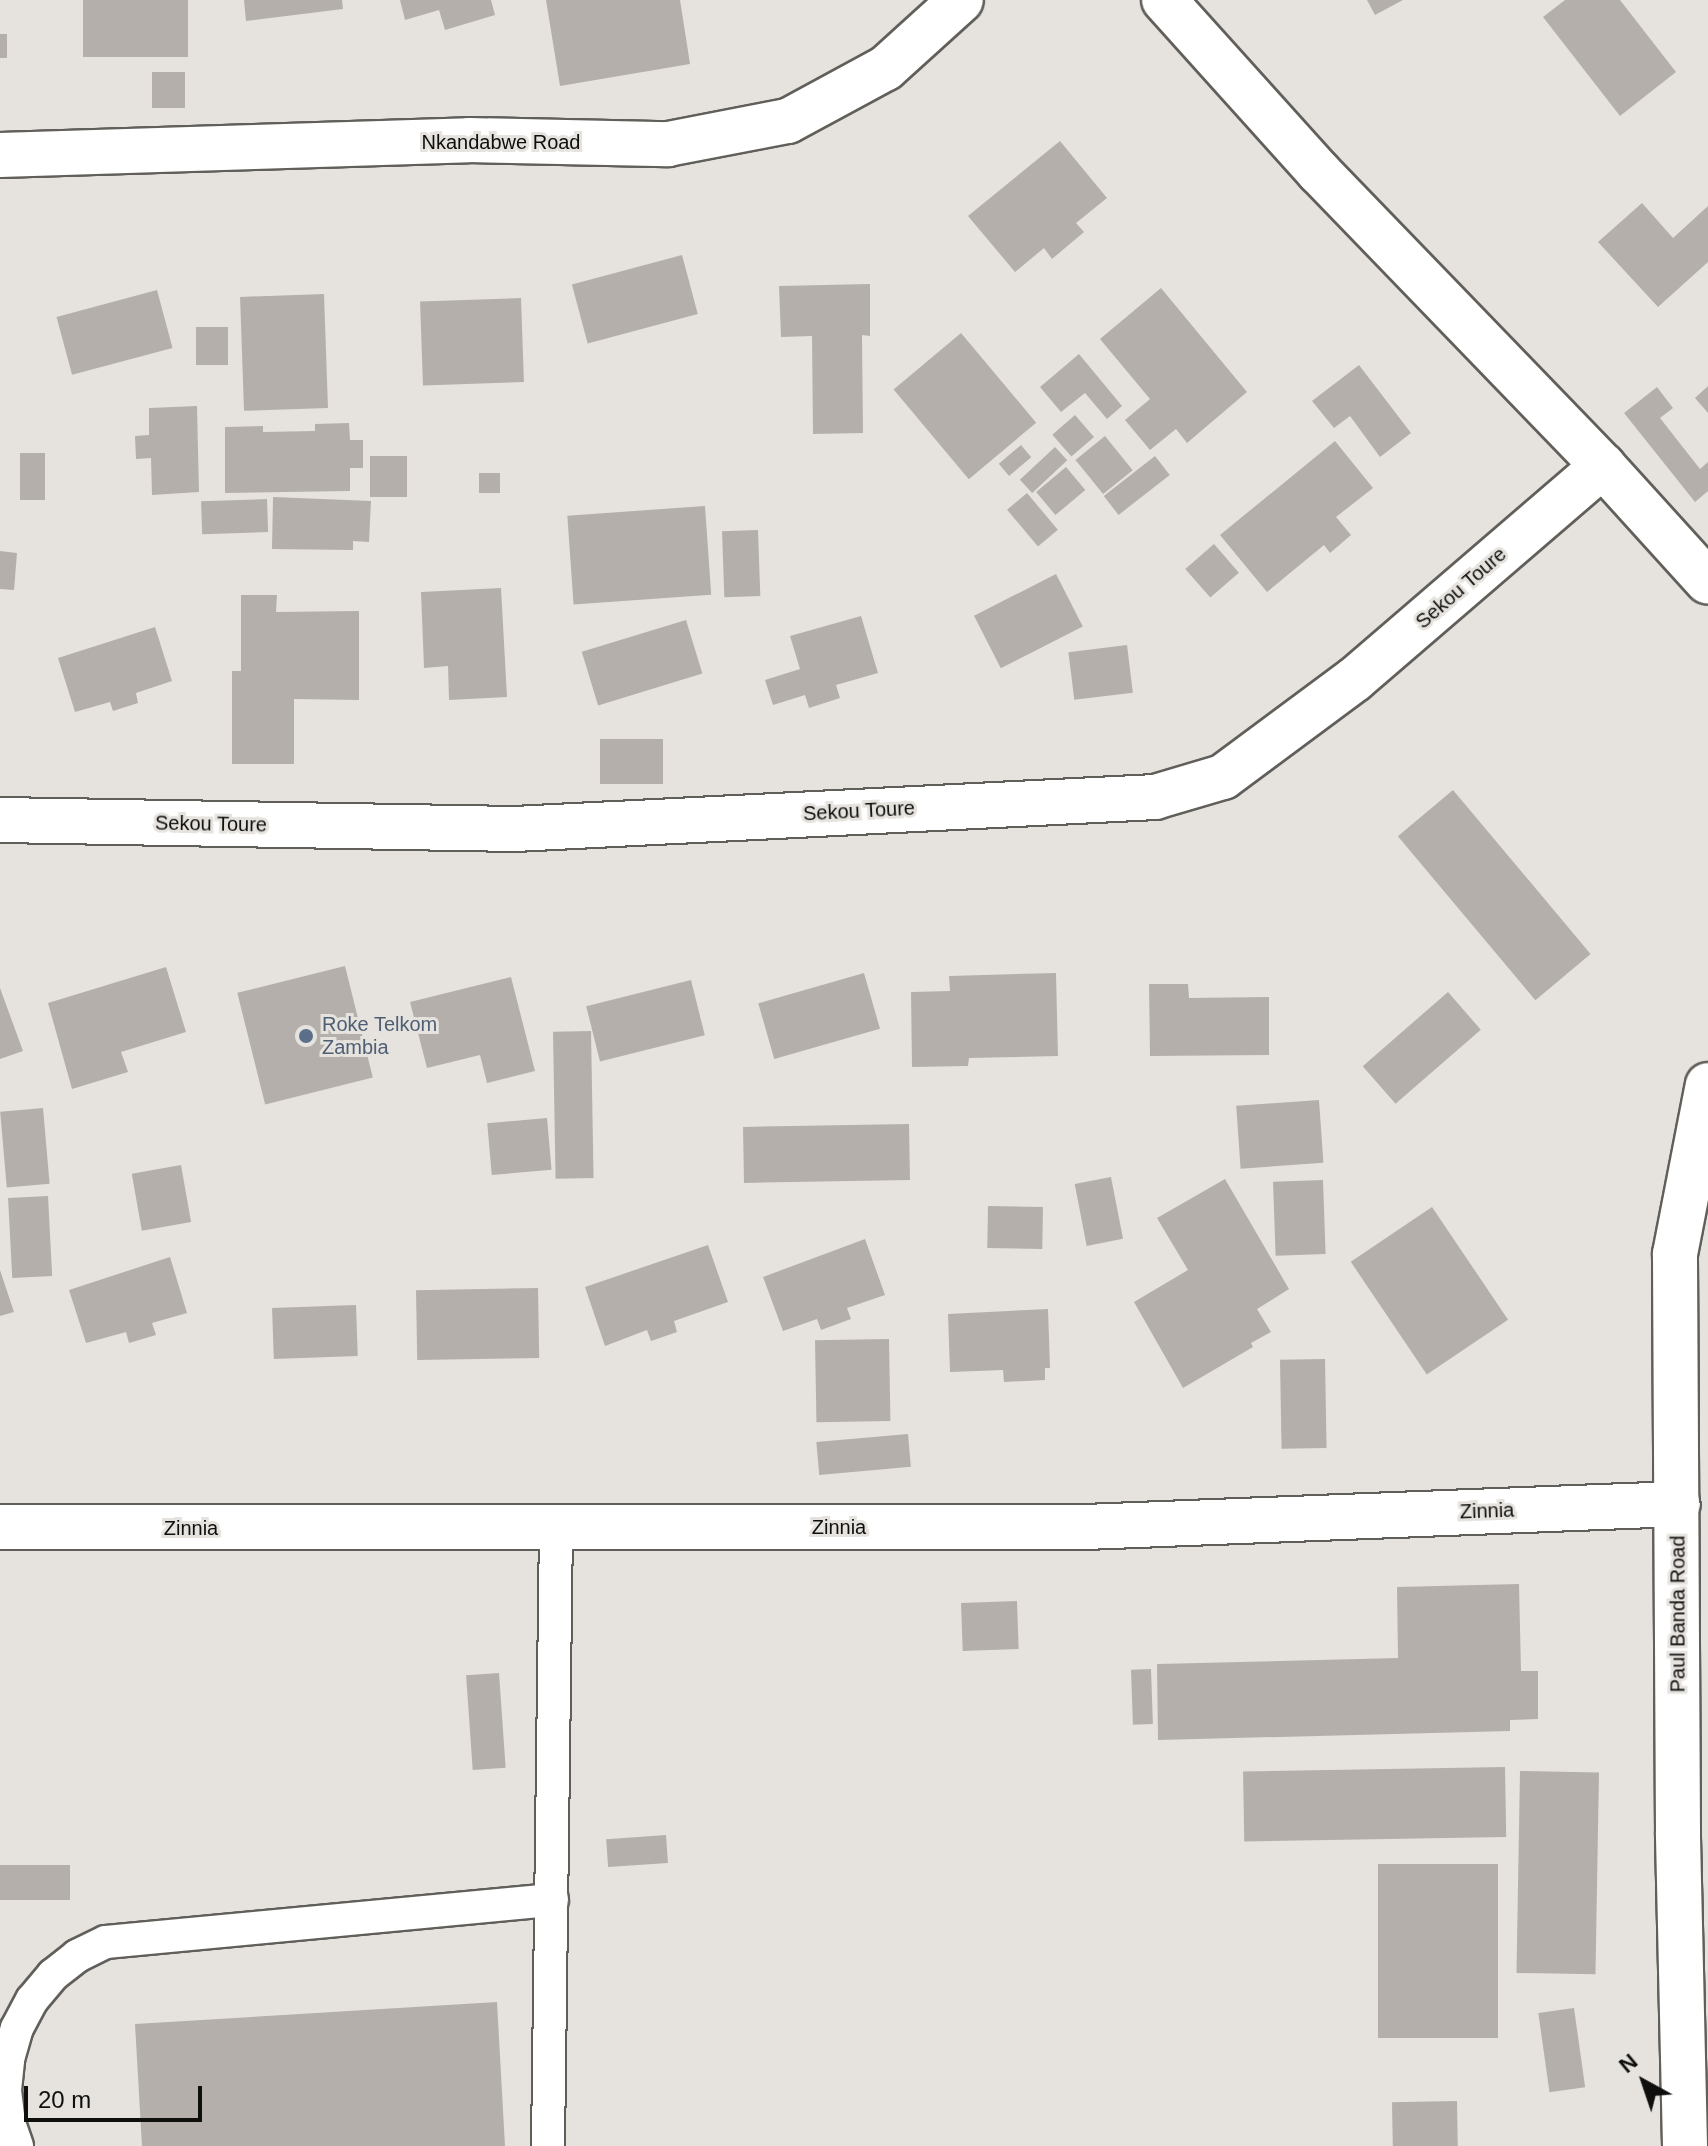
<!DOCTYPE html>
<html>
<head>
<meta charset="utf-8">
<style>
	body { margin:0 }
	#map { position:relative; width:1708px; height:2146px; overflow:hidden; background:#e6e3de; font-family:Arial,sans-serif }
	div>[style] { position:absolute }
	.building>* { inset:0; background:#b4afab; transform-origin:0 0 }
	.roads { filter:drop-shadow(2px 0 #615f5a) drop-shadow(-2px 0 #615f5a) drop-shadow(0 2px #615f5a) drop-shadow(0 -2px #615f5a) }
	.service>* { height:32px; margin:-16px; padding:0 16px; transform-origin:16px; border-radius:16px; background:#fff }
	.minor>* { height:44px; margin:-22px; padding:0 22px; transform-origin:22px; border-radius:22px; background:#fff }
	.dots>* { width:22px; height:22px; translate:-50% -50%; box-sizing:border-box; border:4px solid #e6e3de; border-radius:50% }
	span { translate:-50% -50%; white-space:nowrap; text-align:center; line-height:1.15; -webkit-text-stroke:6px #e6e3de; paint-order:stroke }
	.street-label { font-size:20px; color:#0f0f0d }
	.service-label { font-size:20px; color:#4e5e75 }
	.left { translate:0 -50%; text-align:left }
	.north { position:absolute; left:1604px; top:2042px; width:80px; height:80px; -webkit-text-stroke:6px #e6e3de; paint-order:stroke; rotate:320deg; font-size:22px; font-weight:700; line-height:32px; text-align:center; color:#0f0f0d }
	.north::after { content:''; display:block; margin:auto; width:28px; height:36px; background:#0f0f0d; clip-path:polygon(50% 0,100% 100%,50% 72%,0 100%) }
	.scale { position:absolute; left:24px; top:2086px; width:178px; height:36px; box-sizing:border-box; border:4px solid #0f0f0d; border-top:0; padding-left:10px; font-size:24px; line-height:28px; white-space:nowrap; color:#0f0f0d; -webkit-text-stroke:6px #e6e3de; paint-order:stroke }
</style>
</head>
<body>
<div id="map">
	<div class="building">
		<i style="left:83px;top:0;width:105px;height:57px"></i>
		<i style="clip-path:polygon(244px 0,342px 0,343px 9px,246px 21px)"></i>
		<i style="clip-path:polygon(400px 0,491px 0,495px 15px,445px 30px,439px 10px,405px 20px)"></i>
		<i style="clip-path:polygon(546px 0,680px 0,690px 64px,560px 86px)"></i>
		<i style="clip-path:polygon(1367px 0,1403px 0,1375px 15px)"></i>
		<i style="clip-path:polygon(1565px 0,1620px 0,1676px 72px,1620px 116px,1543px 17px)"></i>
		<i style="left:7px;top:34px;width:24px;height:7px;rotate:90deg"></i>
		<i style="left:152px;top:72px;width:33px;height:36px"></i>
		<i style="clip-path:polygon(1060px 141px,1107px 198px,1076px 223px,1084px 232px,1052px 259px,1044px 248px,1015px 272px,968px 216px)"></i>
		<i style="clip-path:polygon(1642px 203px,1673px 238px,1708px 206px,1708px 262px,1658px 307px,1598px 242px)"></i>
		<i style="left:682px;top:255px;width:61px;height:114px;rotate:75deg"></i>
		<i style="clip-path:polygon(870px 284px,870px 336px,862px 335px,863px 433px,813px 434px,812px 336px,781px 337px,779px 286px)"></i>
		<i style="clip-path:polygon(1161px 288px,1247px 392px,1187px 443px,1176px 429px,1150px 450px,1125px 420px,1150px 399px,1100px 339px)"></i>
		<i style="left:157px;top:290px;width:60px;height:104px;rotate:75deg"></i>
		<i style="left:324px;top:294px;width:114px;height:84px;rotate:88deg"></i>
		<i style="left:521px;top:298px;width:84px;height:101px;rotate:88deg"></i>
		<i style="left:196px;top:327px;width:32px;height:38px"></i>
		<i style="left:961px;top:333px;width:117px;height:88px;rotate:50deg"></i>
		<i style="clip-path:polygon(1079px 354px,1122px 406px,1107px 419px,1085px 393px,1061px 412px,1040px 387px)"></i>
		<i style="clip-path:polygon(1359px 365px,1411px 433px,1380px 457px,1350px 416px,1334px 428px,1312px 401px)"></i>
		<i style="clip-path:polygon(1708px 386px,1708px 413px,1695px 398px)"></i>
		<i style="clip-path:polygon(1657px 387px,1673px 408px,1660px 418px,1700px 469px,1708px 462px,1708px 491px,1695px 502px,1624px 413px)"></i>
		<i style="clip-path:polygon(197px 406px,199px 492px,152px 495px,151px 458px,136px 459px,135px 436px,149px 435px,149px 408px)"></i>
		<i style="left:1075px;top:415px;width:29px;height:30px;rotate:49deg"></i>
		<i style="clip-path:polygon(349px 423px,350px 440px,363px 440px,363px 468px,350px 468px,350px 491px,225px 493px,225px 427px,263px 426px,263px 432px,315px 431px,315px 424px)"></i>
		<i style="left:1105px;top:436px;width:44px;height:38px;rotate:51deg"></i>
		<i style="clip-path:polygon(1335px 441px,1373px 488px,1336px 517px,1351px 535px,1330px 553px,1324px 545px,1267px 592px,1220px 535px)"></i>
		<i style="left:1021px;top:445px;width:16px;height:29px;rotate:50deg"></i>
		<i style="left:1055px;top:447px;width:18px;height:48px;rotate:47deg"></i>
		<i style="left:45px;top:453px;width:47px;height:25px;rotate:90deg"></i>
		<i style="left:370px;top:456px;width:37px;height:41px"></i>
		<i style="left:1155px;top:456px;width:24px;height:65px;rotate:52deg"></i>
		<i style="left:1066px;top:467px;width:30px;height:39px;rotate:50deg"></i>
		<i style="left:500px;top:473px;width:20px;height:21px;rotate:90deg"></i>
		<i style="left:1027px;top:493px;width:48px;height:26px;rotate:50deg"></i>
		<i style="clip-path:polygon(273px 497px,371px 501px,369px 542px,353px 541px,353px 550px,272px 549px)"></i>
		<i style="left:267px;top:499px;width:33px;height:66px;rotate:88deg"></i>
		<i style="left:705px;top:506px;width:89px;height:138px;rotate:86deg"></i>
		<i style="left:758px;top:530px;width:66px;height:36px;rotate:88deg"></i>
		<i style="left:1214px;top:544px;width:38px;height:38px;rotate:49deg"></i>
		<i style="clip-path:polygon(0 551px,17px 553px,14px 590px,0 589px)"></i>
		<i style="left:1056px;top:574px;width:59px;height:92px;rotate:63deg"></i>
		<i style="clip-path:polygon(501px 588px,507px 697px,449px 700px,448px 666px,424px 668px,421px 592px)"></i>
		<i style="clip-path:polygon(241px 595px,277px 595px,276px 612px,359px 611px,359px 700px,294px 699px,294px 764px,232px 764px,232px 671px,241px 671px)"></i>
		<i style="clip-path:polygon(861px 616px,878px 673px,836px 685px,840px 698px,809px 708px,805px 695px,773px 705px,765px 680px,800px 669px,790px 636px)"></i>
		<i style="left:686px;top:620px;width:56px;height:109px;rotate:73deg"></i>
		<i style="clip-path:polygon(155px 627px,172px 681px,136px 693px,138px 703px,113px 711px,110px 702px,75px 712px,58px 658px)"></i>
		<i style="left:1127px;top:645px;width:48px;height:59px;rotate:83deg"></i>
		<i style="left:663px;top:739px;width:45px;height:63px;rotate:90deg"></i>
		<i style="left:1453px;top:790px;width:214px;height:72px;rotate:50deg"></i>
		<i style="left:345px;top:966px;width:115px;height:111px;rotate:76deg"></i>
		<i style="clip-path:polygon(166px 967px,186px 1032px,121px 1052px,128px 1072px,72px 1089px,48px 1003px)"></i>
		<i style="left:864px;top:973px;width:58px;height:110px;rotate:74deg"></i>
		<i style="clip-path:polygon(1056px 973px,1058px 1056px,969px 1058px,968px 1066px,912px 1067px,911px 992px,950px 991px,949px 976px)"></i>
		<i style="clip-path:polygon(511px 977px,535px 1071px,487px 1083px,480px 1055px,427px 1068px,410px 1002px)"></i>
		<i style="left:691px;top:980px;width:57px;height:108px;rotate:76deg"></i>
		<i style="clip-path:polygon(1149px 984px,1188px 984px,1189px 998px,1269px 997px,1269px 1055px,1150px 1056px)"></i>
		<i style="clip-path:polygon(0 988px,23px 1051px,0 1059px)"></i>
		<i style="left:1448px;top:992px;width:50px;height:113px;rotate:49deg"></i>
		<i style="left:591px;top:1031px;width:147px;height:38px;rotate:89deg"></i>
		<i style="left:1319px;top:1100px;width:63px;height:83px;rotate:86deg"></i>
		<i style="left:43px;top:1108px;width:76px;height:43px;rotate:85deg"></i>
		<i style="left:547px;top:1118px;width:52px;height:60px;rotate:85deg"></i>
		<i style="left:909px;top:1124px;width:56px;height:166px;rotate:89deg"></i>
		<i style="left:181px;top:1165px;width:58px;height:50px;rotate:80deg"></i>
		<i style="left:1111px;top:1177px;width:63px;height:37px;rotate:79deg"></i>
		<i style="clip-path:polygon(1225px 1179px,1289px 1289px,1257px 1309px,1271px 1332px,1251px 1343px,1253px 1347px,1183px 1388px,1134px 1302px,1188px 1270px,1157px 1218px)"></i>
		<i style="left:1323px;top:1180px;width:74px;height:50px;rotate:88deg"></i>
		<i style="left:48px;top:1196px;width:80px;height:40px;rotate:87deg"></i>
		<i style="left:988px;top:1206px;width:55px;height:42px;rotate:1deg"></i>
		<i style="left:1432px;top:1207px;width:136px;height:98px;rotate:56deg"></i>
		<i style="clip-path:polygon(865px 1239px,885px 1295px,847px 1308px,851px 1319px,821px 1330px,817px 1319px,783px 1331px,763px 1277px)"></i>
		<i style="clip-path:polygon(708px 1245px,728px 1302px,674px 1321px,677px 1332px,651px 1341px,647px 1330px,605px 1346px,585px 1287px)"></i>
		<i style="clip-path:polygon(170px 1257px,187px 1313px,152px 1323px,156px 1335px,129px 1343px,126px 1332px,86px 1343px,69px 1290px)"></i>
		<i style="clip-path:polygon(0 1270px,14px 1312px,0 1316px)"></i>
		<i style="left:538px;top:1288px;width:70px;height:122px;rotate:89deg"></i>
		<i style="left:356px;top:1305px;width:51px;height:84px;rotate:88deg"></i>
		<i style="clip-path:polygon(1048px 1309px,1050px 1368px,1045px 1368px,1045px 1380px,1004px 1382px,1003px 1370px,950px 1372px,948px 1314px)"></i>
		<i style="left:889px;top:1339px;width:82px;height:74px;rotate:89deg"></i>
		<i style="left:1325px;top:1359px;width:89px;height:45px;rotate:89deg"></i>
		<i style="left:908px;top:1434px;width:33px;height:92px;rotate:85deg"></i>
		<i style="clip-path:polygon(1519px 1584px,1521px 1671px,1538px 1671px,1538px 1719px,1510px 1720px,1510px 1731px,1158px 1740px,1157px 1664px,1398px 1658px,1397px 1587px)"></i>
		<i style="left:1017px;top:1601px;width:48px;height:56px;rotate:88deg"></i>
		<i style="left:1151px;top:1669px;width:55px;height:20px;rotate:88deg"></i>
		<i style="left:499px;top:1673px;width:95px;height:33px;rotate:86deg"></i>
		<i style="left:1505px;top:1767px;width:70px;height:262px;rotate:89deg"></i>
		<i style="left:1520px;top:1771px;width:79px;height:202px;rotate:1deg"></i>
		<i style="left:666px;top:1835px;width:28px;height:60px;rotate:86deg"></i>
		<i style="left:1498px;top:1864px;width:174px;height:120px;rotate:90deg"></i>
		<i style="left:70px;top:1865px;width:35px;height:70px;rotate:90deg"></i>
		<i style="clip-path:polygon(497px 2002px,505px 2146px,142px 2146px,135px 2024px)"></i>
		<i style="left:1574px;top:2008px;width:80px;height:36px;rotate:82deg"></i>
		<i style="left:1457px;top:2101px;width:45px;height:65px;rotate:89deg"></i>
	</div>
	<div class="roads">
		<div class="service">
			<i style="left:17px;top:2146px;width:24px;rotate:-109deg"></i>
			<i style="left:9px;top:2123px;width:33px;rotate:-97deg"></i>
			<i style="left:5px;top:2090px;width:31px;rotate:-84deg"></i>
			<i style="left:8px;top:2059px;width:32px;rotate:-74deg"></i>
			<i style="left:17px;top:2028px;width:32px;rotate:-62deg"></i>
			<i style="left:32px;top:2000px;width:33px;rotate:-50deg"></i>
			<i style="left:53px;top:1975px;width:31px;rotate:-38deg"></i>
			<i style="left:77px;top:1956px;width:32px;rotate:-26deg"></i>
			<i style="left:106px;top:1942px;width:448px;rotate:-5.4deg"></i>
			<i style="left:548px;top:2146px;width:618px;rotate:-89.26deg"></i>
		</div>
		<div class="minor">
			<i style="left:1164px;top:0;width:232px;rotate:48deg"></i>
			<i style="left:1319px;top:172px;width:409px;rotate:46deg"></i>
			<i style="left:1603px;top:466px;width:156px;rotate:47.8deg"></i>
			<i style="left:0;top:155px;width:469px;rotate:-1.8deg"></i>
			<i style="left:469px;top:140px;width:199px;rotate:1.2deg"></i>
			<i style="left:668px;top:144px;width:122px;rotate:-10.9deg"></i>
			<i style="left:788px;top:121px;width:111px;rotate:-28.4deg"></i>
			<i style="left:886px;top:68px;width:101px;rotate:-42.2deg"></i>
			<i style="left:0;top:820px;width:515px;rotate:1deg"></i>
			<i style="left:515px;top:829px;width:641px;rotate:-2.86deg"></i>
			<i style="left:1155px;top:797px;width:71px;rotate:-16.4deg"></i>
			<i style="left:1223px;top:777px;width:164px;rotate:-36.6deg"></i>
			<i style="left:1355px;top:679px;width:327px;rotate:-40.7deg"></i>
			<i style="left:0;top:1527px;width:1085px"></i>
			<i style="left:1085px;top:1527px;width:593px;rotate:-2.22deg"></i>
			<i style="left:1685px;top:2146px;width:314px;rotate:-91.3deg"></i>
			<i style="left:1678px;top:1832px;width:578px;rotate:-90.3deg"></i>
			<i style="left:1675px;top:1254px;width:172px;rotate:-79deg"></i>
		</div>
	</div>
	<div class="dots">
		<i style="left:306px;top:1036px;background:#5c6f8a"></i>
	</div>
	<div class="street-label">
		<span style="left:501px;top:142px">Nkandabwe Road</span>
		<span style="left:1461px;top:588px;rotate:-41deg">Sekou Toure</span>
		<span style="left:859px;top:811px;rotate:-3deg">Sekou Toure</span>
		<span style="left:211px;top:824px;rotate:1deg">Sekou Toure</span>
		<span style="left:1487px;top:1511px;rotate:-2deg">Zinnia</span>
		<span style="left:839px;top:1527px">Zinnia</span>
		<span style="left:191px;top:1528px">Zinnia</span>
		<span style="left:1678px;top:1614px;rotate:-90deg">Paul Banda Road</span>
	</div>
	<div class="service-label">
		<span class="left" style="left:322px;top:1036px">Roke Telkom<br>Zambia</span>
	</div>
	<div class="north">N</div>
	<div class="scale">20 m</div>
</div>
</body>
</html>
